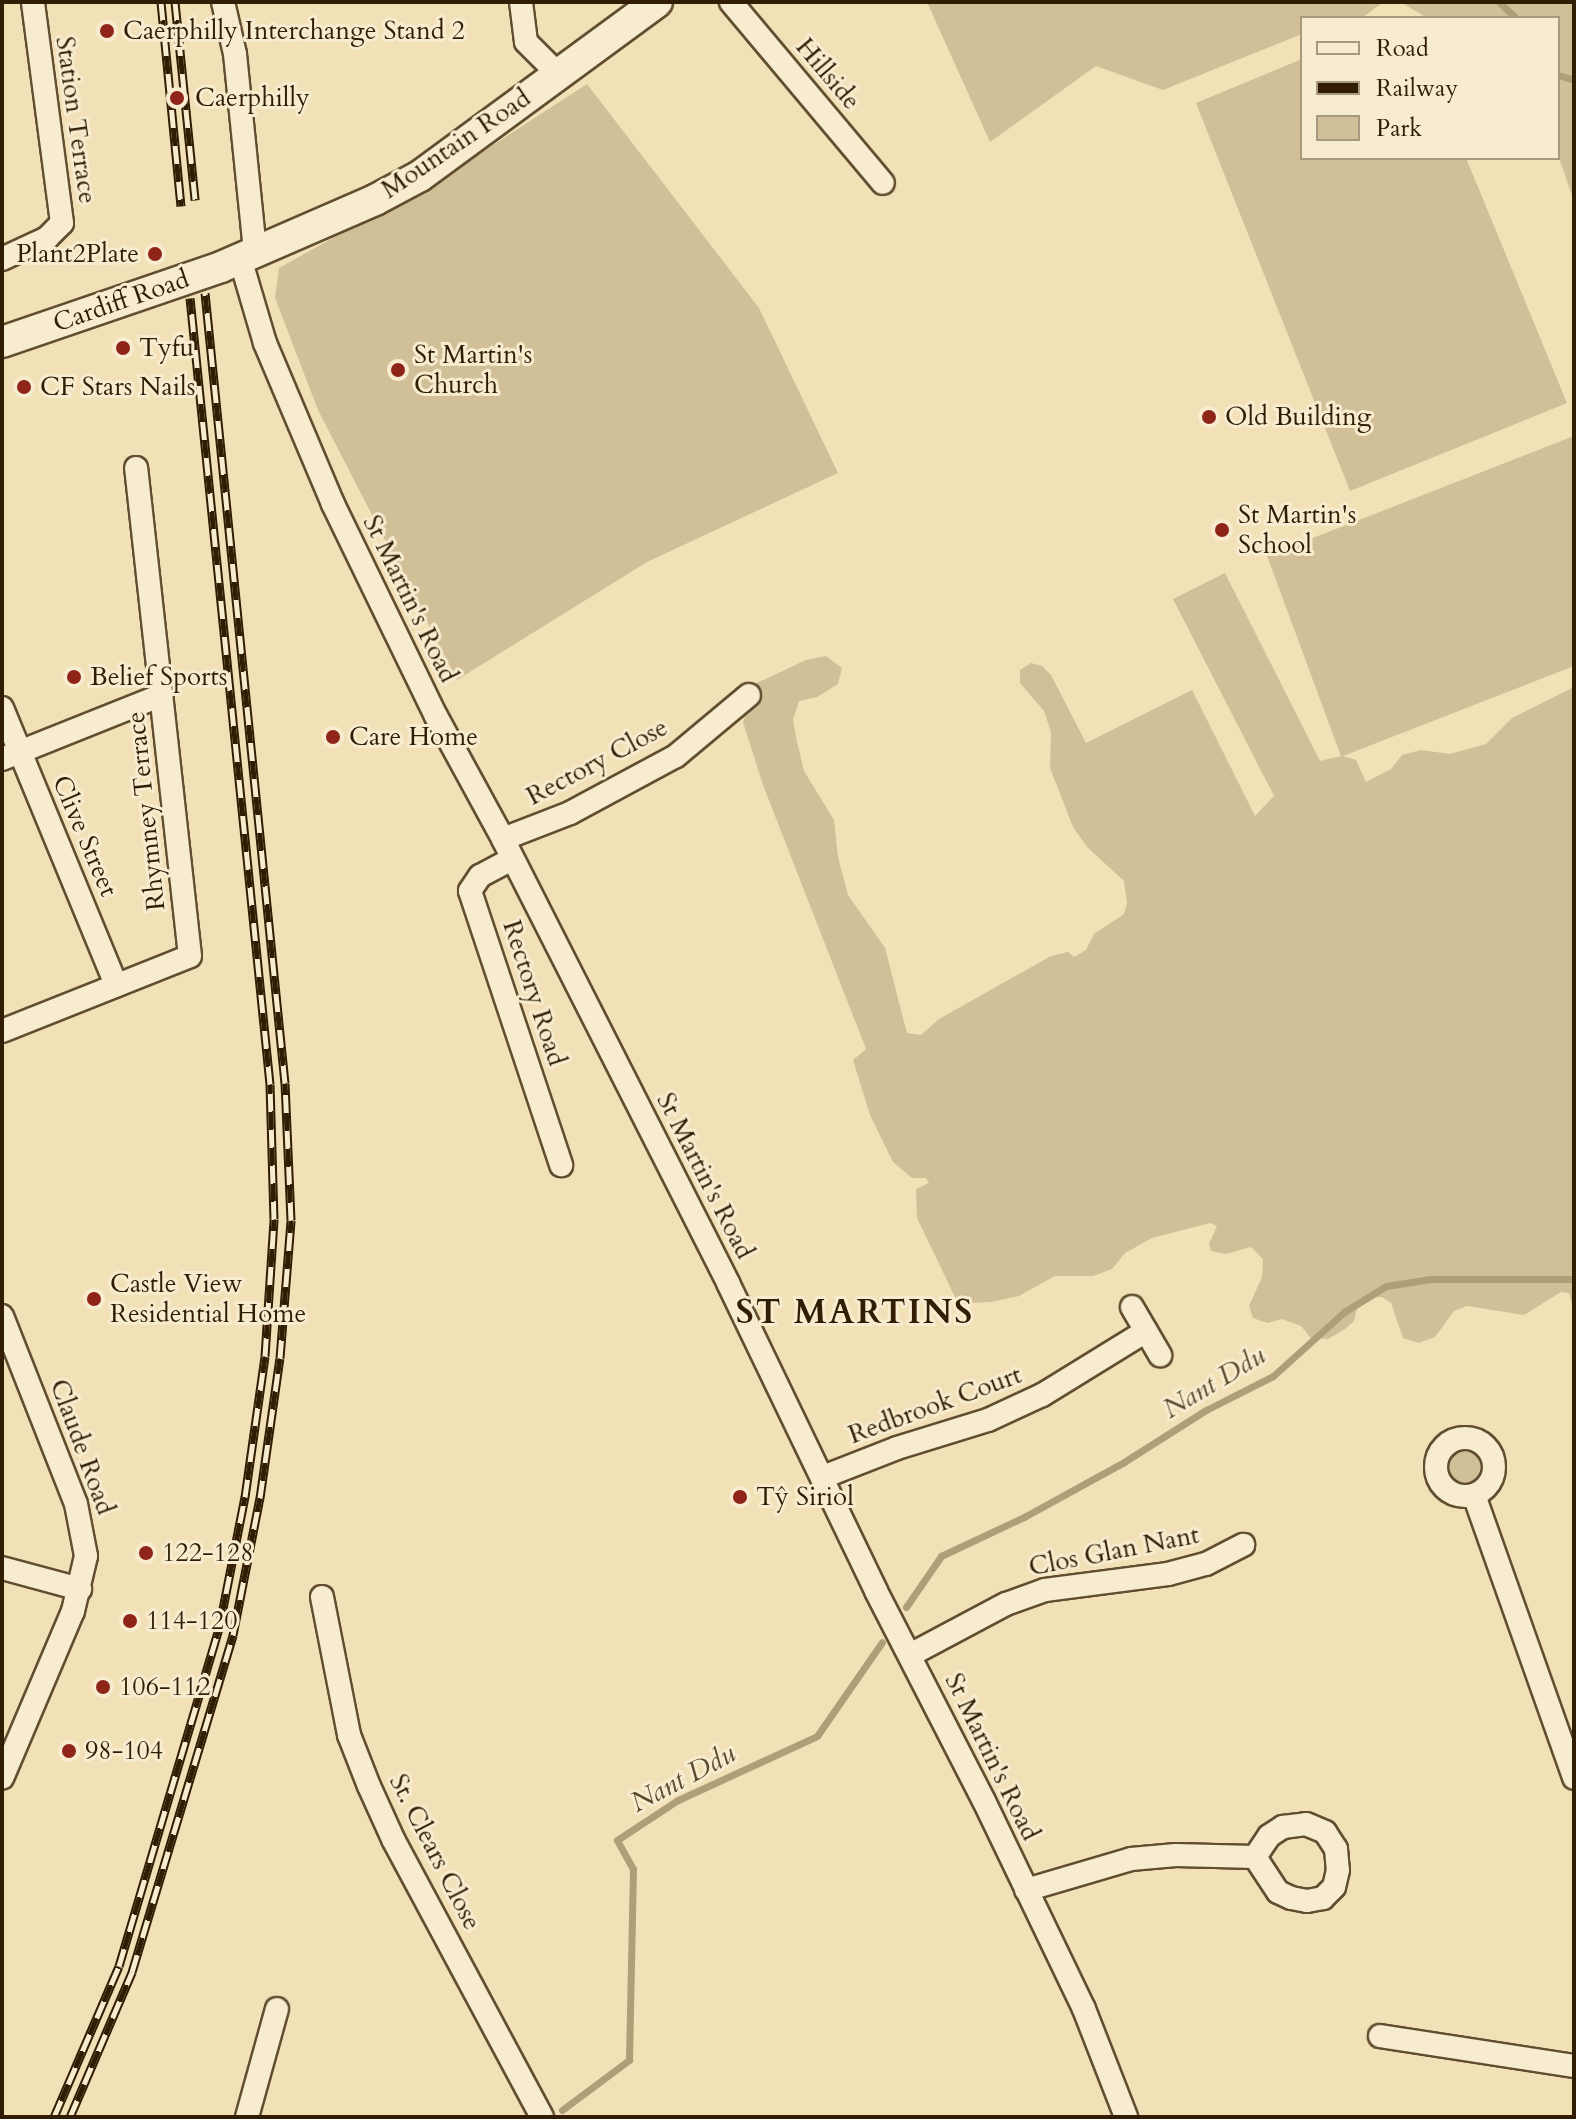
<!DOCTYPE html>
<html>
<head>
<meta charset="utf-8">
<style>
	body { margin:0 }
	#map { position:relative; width:1576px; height:2119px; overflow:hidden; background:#f2e0b6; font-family:Cardo,serif }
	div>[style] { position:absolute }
	.green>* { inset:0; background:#d1bf98 }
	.round { border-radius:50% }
	.stream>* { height:7px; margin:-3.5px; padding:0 3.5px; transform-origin:3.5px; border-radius:3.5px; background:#b09e79 }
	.roads { filter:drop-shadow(2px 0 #614e30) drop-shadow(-2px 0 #614e30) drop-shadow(0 2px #614e30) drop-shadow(0 -2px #614e30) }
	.minor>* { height:22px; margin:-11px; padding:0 11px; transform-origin:11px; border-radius:11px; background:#f7ebd0 }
	.minor>.ring { margin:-11px; padding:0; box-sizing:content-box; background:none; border:22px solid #f7ebd0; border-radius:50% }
	.secondary>* { height:30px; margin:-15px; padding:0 15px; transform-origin:15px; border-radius:15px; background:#f7ebd0 }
	.rail>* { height:9px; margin-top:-4.5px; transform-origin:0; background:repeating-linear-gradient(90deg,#f7ebd0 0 18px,#311d03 0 36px); box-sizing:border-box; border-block:2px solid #311d03 }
	.dots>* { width:22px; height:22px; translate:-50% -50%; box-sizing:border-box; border:4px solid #f7ebd0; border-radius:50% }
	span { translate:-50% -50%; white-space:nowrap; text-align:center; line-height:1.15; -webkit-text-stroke:6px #f7ebd0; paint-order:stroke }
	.poi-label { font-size:26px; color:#311d03 }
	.left { translate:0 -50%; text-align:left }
	.right { translate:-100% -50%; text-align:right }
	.street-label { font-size:26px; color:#311d03 }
	.water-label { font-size:28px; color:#5d4a2c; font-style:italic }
	.district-label { font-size:34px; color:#311d03; font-weight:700; letter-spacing:2px }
	.frame { position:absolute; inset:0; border:4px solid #311d03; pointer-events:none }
	.legend { position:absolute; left:1300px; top:16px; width:260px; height:144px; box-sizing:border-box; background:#f7ebd0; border:2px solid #a8997e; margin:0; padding:10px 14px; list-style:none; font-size:24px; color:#311d03 }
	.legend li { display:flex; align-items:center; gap:16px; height:40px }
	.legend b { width:40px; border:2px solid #a8997e }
</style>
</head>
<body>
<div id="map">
	<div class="green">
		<i style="clip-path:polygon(927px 2px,1574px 2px,1574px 201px,1558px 155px,1558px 18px,1424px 16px,1402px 3px,1382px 3px,1363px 17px,1302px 18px,1302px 34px,1163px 90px,1096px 66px,990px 142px)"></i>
		<i style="clip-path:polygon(1302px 59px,1302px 158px,1466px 158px,1567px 403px,1350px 491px,1196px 103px)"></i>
		<i style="clip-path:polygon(587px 84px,759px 308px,838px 473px,647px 562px,457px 680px,318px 410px,275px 298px,279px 268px,453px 171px)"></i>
		<i style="clip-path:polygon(1574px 436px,1574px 666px,1343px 756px,1356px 760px,1366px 782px,1391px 769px,1402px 755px,1421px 750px,1450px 754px,1486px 744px,1512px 718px,1574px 687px,1574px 1312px,1569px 1293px,1561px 1292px,1524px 1315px,1467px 1306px,1454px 1311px,1435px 1337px,1419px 1343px,1403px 1338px,1391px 1303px,1382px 1297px,1367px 1298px,1357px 1309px,1354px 1321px,1345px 1329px,1328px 1339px,1311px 1338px,1301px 1326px,1282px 1319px,1267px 1323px,1253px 1318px,1249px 1306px,1262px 1277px,1263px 1259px,1251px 1247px,1226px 1254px,1211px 1251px,1209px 1244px,1217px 1226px,1210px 1223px,1152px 1238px,1125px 1253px,1112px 1269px,1093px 1276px,1055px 1276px,1019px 1296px,991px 1302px,968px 1303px,955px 1297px,917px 1218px,916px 1189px,929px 1183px,926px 1178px,912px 1178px,893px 1162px,870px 1115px,853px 1060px,866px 1049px,763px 785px,743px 722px,757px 683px,806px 660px,826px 656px,842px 668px,838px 684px,817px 697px,799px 701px,793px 720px,797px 742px,804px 771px,834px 820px,838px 857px,848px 895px,885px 948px,907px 1033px,921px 1035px,939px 1019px,1051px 956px,1068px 952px,1074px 957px,1086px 950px,1094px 934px,1124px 914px,1127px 903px,1124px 881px,1087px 847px,1073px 827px,1050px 768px,1051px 732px,1044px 711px,1020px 683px,1020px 670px,1031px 663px,1042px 666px,1051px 675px,1086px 743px,1192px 690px,1255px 816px,1274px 796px,1173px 599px,1225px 573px,1320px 761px,1341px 756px,1267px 556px)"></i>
		<i class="round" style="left:1436px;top:1438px;width:58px;height:58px"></i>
	</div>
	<div class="stream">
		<i style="left:1499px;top:2px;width:23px;rotate:43deg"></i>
		<i style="left:1558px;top:75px;width:17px;rotate:17deg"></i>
		<i style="left:906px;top:1607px;width:62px;rotate:-55.5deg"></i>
		<i style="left:941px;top:1556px;width:92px;rotate:-25.2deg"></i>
		<i style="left:1024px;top:1517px;width:114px;rotate:-28.8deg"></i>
		<i style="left:1124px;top:1462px;width:97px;rotate:-32.4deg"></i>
		<i style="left:1206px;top:1410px;width:75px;rotate:-26.9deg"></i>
		<i style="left:1273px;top:1376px;width:96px;rotate:-42deg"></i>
		<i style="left:1344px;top:1312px;width:49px;rotate:-31.8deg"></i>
		<i style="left:1386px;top:1286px;width:45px;rotate:-9deg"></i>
		<i style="left:1430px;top:1279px;width:144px"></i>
		<i style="left:562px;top:2110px;width:84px;rotate:-36.7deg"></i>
		<i style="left:629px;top:2060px;width:191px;rotate:-88.8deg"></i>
		<i style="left:633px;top:1869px;width:33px;rotate:-119deg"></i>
		<i style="left:617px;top:1840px;width:73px;rotate:-33.3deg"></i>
		<i style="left:678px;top:1800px;width:153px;rotate:-24.7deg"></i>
		<i style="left:817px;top:1736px;width:114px;rotate:-55.3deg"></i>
	</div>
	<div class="roads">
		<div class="minor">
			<i style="left:223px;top:2px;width:53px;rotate:77deg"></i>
			<i style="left:235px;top:54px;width:199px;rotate:84.2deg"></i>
			<i style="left:521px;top:2px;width:40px;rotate:82.9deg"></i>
			<i style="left:526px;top:42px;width:45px;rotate:45deg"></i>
			<i style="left:731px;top:2px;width:236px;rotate:50deg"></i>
			<i style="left:240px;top:258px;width:89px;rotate:73.6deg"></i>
			<i style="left:265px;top:343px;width:175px;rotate:67.1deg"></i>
			<i style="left:333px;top:504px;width:236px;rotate:64.1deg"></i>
			<i style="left:436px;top:716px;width:140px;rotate:61.4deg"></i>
			<i style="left:503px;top:839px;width:498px;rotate:63.1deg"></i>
			<i style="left:728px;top:1283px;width:342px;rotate:64.3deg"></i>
			<i style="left:876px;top:1591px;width:236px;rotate:62.8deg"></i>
			<i style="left:984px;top:1801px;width:231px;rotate:64.3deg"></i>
			<i style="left:1084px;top:2009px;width:116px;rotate:68.7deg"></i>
			<i style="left:2px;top:259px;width:50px;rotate:-25deg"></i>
			<i style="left:47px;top:238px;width:21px;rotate:-45deg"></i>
			<i style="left:62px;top:223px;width:223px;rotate:-97.5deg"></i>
			<i style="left:2px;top:708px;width:300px;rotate:67.6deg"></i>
			<i style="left:2px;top:759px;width:172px;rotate:-21.8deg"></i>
			<i style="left:503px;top:839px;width:72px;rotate:-21.2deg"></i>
			<i style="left:570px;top:813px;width:120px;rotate:-28.3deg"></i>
			<i style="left:676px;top:756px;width:95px;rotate:-39.9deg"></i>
			<i style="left:512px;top:859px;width:36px;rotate:152deg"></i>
			<i style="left:480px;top:876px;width:18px;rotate:124deg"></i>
			<i style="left:470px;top:891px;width:289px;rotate:71.6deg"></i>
			<i style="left:2px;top:1031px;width:202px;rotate:-21.7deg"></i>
			<i style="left:190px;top:956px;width:491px;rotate:-96.3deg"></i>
			<i style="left:1132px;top:1307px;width:56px;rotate:59.7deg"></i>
			<i style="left:2px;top:1316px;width:202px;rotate:68.5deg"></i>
			<i style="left:76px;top:1504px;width:53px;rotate:79.1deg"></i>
			<i style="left:86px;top:1556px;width:57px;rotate:103.3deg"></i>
			<i style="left:73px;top:1611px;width:181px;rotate:113deg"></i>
			<i class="ring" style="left:1436px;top:1438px;width:36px;height:36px"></i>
			<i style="left:823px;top:1477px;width:79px;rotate:-21.4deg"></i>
			<i style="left:897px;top:1448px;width:95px;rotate:-17.1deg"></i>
			<i style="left:988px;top:1420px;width:60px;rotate:-24.8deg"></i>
			<i style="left:1042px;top:1395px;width:122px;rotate:-31.6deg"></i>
			<i style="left:1474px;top:1495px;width:300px;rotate:70.5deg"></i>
			<i style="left:2px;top:1568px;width:81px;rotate:15.1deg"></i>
			<i style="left:322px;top:1597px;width:141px;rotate:78.9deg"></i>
			<i style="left:349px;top:1735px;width:55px;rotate:68.6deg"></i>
			<i style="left:369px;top:1786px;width:60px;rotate:65.6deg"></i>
			<i style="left:394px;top:1841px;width:313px;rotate:61.8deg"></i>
			<i style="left:910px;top:1655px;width:109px;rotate:-28deg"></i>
			<i style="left:1006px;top:1604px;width:41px;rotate:-19.7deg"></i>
			<i style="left:1045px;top:1590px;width:124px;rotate:-7.4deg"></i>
			<i style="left:1168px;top:1574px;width:39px;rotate:-15deg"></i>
			<i style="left:1206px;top:1564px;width:42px;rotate:-27.2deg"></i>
			<i style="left:1026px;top:1890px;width:109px;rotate:-16.4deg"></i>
			<i style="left:1131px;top:1859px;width:45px;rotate:-5.1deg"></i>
			<i style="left:1176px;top:1855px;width:79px;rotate:1.5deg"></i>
			<i style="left:1255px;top:1857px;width:25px;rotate:-56deg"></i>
			<i style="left:1269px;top:1836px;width:17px;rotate:-33deg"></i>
			<i style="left:1283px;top:1827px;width:23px;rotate:-7deg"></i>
			<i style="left:1306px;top:1824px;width:21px;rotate:23deg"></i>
			<i style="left:1325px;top:1832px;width:20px;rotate:57deg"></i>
			<i style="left:1336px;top:1849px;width:21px;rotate:85deg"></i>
			<i style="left:1338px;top:1870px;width:17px;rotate:103deg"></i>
			<i style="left:1334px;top:1887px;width:16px;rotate:135deg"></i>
			<i style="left:1323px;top:1898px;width:16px;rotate:169deg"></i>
			<i style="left:1307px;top:1901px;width:16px;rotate:-169deg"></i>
			<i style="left:1291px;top:1898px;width:14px;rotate:-155deg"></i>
			<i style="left:1278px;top:1892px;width:42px;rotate:-123.3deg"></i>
			<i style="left:1380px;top:2036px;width:196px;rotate:8.8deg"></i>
			<i style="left:247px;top:2117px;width:112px;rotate:-74.5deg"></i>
		</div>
		<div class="secondary">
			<i style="left:2px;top:342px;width:231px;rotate:-18.9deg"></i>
			<i style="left:221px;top:267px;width:168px;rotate:-23.5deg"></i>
			<i style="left:375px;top:200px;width:51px;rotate:-28.1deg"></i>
			<i style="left:420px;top:176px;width:294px;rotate:-36.3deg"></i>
		</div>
	</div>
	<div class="rail">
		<i style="left:161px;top:2px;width:205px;rotate:84.4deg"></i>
		<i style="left:175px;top:2px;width:199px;rotate:84.2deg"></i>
		<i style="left:54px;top:2117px;width:164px;rotate:-66.7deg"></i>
		<i style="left:119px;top:1966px;width:352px;rotate:-73.5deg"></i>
		<i style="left:219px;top:1629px;width:135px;rotate:-78.9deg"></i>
		<i style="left:245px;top:1497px;width:142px;rotate:-81.9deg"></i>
		<i style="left:265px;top:1356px;width:137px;rotate:-86.2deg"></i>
		<i style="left:274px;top:1219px;width:135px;rotate:-91.7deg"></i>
		<i style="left:270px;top:1084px;width:790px;rotate:-95.81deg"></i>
		<i style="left:70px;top:2117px;width:158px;rotate:-66.8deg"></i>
		<i style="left:132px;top:1972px;width:352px;rotate:-73.3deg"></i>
		<i style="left:233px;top:1635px;width:140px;rotate:-78.9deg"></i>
		<i style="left:260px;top:1498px;width:141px;rotate:-81.9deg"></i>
		<i style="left:280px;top:1358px;width:138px;rotate:-85.4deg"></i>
		<i style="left:291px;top:1220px;width:137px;rotate:-92.5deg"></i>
		<i style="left:285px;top:1083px;width:794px;rotate:-95.78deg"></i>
	</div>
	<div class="dots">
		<i style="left:107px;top:31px;background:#8f2418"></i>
		<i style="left:177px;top:98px;background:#8f2418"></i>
		<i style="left:155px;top:254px;background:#8f2418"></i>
		<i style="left:123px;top:348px;background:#8f2418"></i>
		<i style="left:398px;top:370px;background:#8f2418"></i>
		<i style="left:24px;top:387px;background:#8f2418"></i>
		<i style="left:1209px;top:417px;background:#8f2418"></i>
		<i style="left:1222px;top:530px;background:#8f2418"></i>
		<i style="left:74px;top:677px;background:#8f2418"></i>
		<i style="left:333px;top:737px;background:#8f2418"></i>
		<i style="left:94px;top:1299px;background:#8f2418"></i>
		<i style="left:740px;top:1497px;background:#8f2418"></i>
		<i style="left:146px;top:1553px;background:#8f2418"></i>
		<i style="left:130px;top:1621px;background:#8f2418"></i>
		<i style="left:103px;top:1687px;background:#8f2418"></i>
		<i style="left:69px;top:1751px;background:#8f2418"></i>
	</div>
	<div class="poi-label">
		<span class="left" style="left:123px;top:31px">Caerphilly Interchange Stand 2</span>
		<span class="left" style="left:195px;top:98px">Caerphilly</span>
		<span class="right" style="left:139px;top:254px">Plant2Plate</span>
		<span class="left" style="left:139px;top:348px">Tyfu</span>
		<span class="left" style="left:414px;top:370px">St Martin's<br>Church</span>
		<span class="left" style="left:40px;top:387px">CF Stars Nails</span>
		<span class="left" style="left:1225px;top:417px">Old Building</span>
		<span class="left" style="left:1238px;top:530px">St Martin's<br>School</span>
		<span class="left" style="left:90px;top:677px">Belief Sports</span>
		<span class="left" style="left:349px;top:737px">Care Home</span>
		<span class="left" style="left:110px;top:1299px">Castle View<br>Residential Home</span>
		<span class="left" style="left:756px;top:1497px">Tŷ Siriol</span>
		<span class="left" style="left:162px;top:1553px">122-128</span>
		<span class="left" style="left:146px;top:1621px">114-120</span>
		<span class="left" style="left:119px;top:1687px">106-112</span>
		<span class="left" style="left:85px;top:1751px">98-104</span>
	</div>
	<div class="street-label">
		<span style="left:828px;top:74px;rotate:50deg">Hillside</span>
		<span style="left:76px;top:120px;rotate:82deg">Station Terrace</span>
		<span style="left:456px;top:144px;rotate:-34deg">Mountain Road</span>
		<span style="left:121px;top:301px;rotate:-19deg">Cardiff Road</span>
		<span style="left:410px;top:599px;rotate:64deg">St Martin's Road</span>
		<span style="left:597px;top:762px;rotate:-28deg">Rectory Close</span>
		<span style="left:146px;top:811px;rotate:-96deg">Rhymney Terrace</span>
		<span style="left:85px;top:836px;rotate:67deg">Clive Street</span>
		<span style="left:534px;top:993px;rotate:72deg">Rectory Road</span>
		<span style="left:705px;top:1176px;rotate:63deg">St Martin's Road</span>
		<span style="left:935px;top:1405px;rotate:-20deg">Redbrook Court</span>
		<span style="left:82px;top:1447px;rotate:70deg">Claude Road</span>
		<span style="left:1114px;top:1551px;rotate:-11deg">Clos Glan Nant</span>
		<span style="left:992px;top:1757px;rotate:64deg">St Martin's Road</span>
		<span style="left:435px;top:1852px;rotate:63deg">St. Clears Close</span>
	</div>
	<div class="water-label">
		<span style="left:1214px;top:1382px;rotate:-31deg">Nant Ddu</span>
		<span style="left:683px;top:1778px;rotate:-28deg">Nant Ddu</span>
	</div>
	<div class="district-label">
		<span style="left:855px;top:1313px">ST MARTINS</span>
	</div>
	<div class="frame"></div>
	<ul class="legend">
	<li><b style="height:10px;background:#f7ebd0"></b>Road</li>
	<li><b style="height:10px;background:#311d03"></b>Railway</li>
	<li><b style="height:22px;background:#d1bf98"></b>Park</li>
	</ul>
</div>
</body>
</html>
